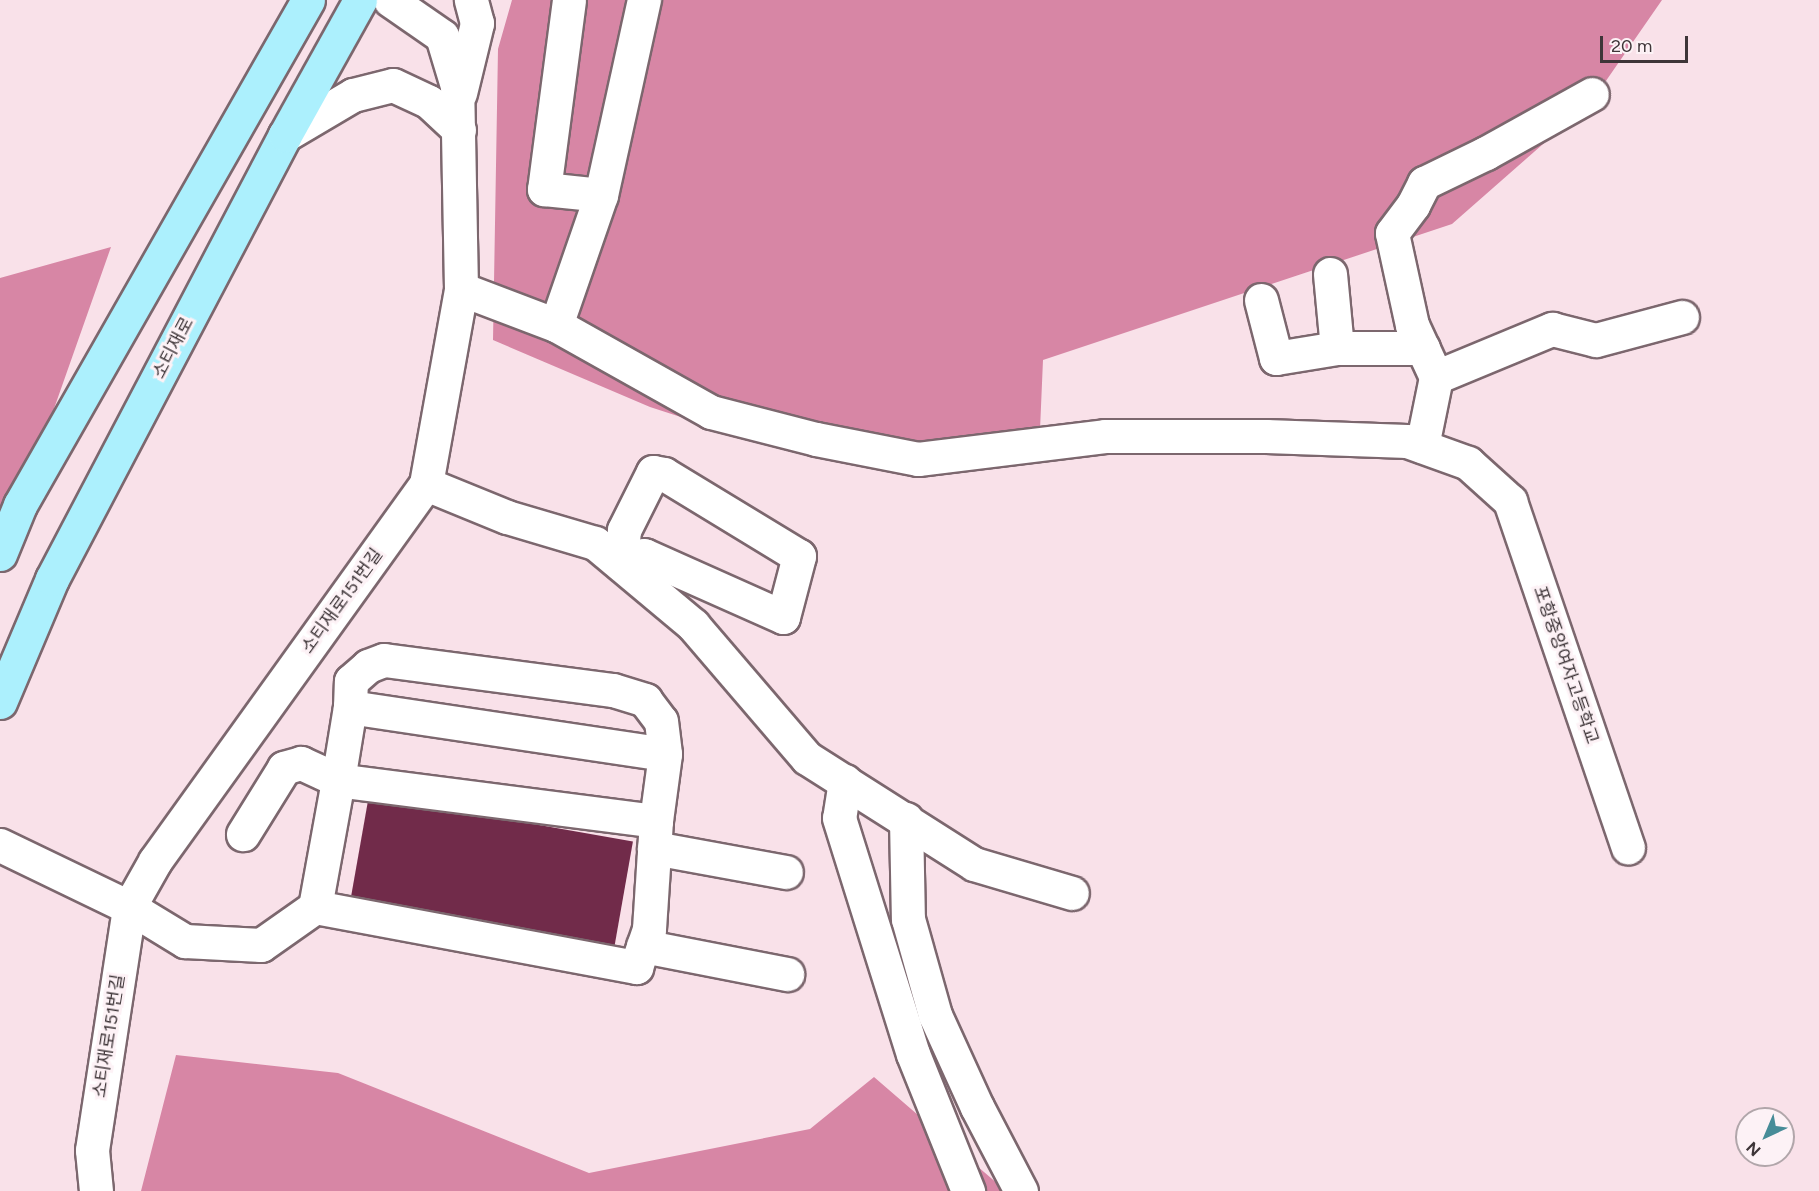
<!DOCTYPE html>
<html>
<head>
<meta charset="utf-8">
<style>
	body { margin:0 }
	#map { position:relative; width:1819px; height:1191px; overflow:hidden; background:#f9e1e9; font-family:Figtree,"Noto Sans KR",sans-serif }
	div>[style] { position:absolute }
	.forest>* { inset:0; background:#d786a5 }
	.building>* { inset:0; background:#712b4a; transform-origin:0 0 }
	.roads { filter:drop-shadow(2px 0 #7c676e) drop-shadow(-2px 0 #7c676e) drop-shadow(0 2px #7c676e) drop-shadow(0 -2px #7c676e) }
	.minor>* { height:33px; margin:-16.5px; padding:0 16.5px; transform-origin:16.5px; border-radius:16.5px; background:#fff }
	.major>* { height:33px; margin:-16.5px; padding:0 16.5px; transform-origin:16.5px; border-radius:16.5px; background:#acf0fd }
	span { translate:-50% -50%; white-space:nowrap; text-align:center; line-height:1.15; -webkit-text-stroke:6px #fdf2f6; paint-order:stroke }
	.street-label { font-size:18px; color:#3e3538 }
	.north { position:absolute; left:1735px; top:1107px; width:60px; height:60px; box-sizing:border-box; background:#fdf2f6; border:2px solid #b1a6aa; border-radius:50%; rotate:224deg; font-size:16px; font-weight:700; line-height:24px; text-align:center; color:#3e3538 }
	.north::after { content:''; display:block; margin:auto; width:21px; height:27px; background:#478c98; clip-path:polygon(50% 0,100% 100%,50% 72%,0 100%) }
	.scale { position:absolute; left:1600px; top:36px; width:88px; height:27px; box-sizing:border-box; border:3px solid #3e3538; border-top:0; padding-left:8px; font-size:18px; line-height:21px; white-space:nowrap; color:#3e3538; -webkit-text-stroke:4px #fdf2f6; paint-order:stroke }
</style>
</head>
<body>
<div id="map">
	<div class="forest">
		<i style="clip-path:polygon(512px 0,1662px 0,1592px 101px,1452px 224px,1043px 360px,1039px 453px,727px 432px,650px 407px,493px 340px,498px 49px)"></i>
		<i style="clip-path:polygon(111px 247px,20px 505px,0 563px,0 278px)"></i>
		<i style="clip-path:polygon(176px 1055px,338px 1073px,589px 1173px,810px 1129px,874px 1077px,1006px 1191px,141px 1191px)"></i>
	</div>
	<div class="building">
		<i style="left:369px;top:795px;width:268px;height:107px;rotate:10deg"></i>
	</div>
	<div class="roads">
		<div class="minor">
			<i style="left:569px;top:0;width:191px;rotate:97.5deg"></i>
			<i style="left:544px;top:189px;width:57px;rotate:6deg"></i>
			<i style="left:460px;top:93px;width:72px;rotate:-76.3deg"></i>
			<i style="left:477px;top:23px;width:24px;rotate:-105deg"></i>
			<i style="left:285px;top:135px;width:79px;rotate:-30.5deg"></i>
			<i style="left:353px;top:95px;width:41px;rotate:-14deg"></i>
			<i style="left:393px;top:85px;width:40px;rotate:25deg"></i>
			<i style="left:429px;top:102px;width:41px;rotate:43deg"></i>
			<i style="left:1330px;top:274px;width:74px;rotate:84.6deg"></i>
			<i style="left:1337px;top:348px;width:86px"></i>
			<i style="left:461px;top:289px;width:102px;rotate:20.8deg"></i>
			<i style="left:556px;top:325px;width:138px;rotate:-70.9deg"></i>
			<i style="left:601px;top:195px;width:200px;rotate:-77.6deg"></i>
			<i style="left:1261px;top:300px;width:60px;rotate:75.5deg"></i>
			<i style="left:1276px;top:358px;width:62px;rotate:-9.3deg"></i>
			<i style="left:556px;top:325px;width:178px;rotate:29.3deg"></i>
			<i style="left:711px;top:412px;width:108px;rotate:14.4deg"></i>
			<i style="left:816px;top:439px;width:104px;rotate:11.1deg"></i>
			<i style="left:918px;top:459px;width:188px;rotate:-7deg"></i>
			<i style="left:1105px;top:436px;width:161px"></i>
			<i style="left:1266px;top:436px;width:141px;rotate:2deg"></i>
			<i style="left:1407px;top:441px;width:65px;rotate:19.8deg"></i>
			<i style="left:1468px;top:463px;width:57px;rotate:42.1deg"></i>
			<i style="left:1510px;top:501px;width:366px;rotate:71.2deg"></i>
			<i style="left:1436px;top:377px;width:57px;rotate:-114.8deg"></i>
			<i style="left:1412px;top:325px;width:94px;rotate:-102.3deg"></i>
			<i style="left:1392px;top:233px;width:35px;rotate:-53deg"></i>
			<i style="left:1413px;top:205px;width:25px;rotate:-63deg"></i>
			<i style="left:1424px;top:183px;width:69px;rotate:-25.8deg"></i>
			<i style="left:1486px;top:153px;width:121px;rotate:-29.1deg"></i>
			<i style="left:1422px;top:446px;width:70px;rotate:-78.5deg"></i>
			<i style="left:1436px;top:377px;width:126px;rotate:-22.5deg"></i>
			<i style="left:1552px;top:329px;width:45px;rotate:14deg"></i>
			<i style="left:1596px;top:340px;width:89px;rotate:-15deg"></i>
			<i style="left:653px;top:472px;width:11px;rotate:10deg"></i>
			<i style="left:664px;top:474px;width:158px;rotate:31.3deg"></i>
			<i style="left:799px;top:556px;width:63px;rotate:104.7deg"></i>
			<i style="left:783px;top:617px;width:152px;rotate:-156deg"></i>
			<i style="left:644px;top:555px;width:25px;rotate:159deg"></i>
			<i style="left:621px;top:564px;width:34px;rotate:-85deg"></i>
			<i style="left:624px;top:530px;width:65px;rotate:-63.4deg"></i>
			<i style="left:426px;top:484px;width:87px;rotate:22.2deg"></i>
			<i style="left:507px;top:517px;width:92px;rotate:16.5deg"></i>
			<i style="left:595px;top:543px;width:128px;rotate:39.9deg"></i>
			<i style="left:693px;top:625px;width:175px;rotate:49.4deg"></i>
			<i style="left:807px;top:758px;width:198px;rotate:32.4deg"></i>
			<i style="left:974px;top:864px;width:102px;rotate:16.5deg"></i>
			<i style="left:350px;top:707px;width:318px;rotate:8.5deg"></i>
			<i style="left:665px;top:754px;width:68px;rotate:97.7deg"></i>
			<i style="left:656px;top:821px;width:321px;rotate:-172.7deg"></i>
			<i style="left:338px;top:780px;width:74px;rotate:-80.7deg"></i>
			<i style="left:350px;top:707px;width:26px;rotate:-88deg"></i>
			<i style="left:351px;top:681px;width:23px;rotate:-41deg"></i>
			<i style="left:368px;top:666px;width:17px;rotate:-21deg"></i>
			<i style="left:384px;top:660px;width:231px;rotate:7.5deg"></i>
			<i style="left:613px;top:690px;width:34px;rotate:17deg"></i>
			<i style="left:645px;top:700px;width:26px;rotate:53deg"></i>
			<i style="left:661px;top:721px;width:33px;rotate:83deg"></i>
			<i style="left:845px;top:781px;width:37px;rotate:99deg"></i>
			<i style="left:839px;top:818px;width:247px;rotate:72.6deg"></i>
			<i style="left:913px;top:1054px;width:148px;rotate:68.1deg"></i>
			<i style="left:906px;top:819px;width:100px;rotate:88.9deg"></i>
			<i style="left:908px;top:919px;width:100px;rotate:74.3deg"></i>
			<i style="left:935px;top:1015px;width:101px;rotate:65.5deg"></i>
			<i style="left:977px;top:1107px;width:95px;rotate:62.4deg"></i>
			<i style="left:0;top:845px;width:143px;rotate:25.7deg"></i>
			<i style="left:129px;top:907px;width:66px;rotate:31.3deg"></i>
			<i style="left:185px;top:941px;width:76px;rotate:3deg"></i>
			<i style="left:261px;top:945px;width:66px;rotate:-35.1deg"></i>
			<i style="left:315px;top:907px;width:129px;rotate:-79.7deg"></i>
			<i style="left:338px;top:780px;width:41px;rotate:-155.3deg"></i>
			<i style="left:301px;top:763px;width:18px;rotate:164deg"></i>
			<i style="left:284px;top:768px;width:78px;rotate:121.8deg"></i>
			<i style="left:654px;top:848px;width:134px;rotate:10.3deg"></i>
			<i style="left:315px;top:907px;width:327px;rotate:10.6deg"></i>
			<i style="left:636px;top:967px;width:40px;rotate:-71.1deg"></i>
			<i style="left:649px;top:929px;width:108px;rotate:-86.3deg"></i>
			<i style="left:643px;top:946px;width:147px;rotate:11deg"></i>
			<i style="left:96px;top:1191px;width:41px;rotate:-95.6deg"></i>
			<i style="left:92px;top:1150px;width:246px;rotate:-81.3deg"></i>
			<i style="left:129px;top:907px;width:53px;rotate:-60.5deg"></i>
			<i style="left:155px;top:861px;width:464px;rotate:-54.3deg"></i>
			<i style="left:426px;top:484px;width:198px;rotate:-79.8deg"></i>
			<i style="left:461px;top:289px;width:203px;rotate:-91.1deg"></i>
			<i style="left:457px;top:86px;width:52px;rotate:-106.7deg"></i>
			<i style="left:442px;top:36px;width:63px;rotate:-145.3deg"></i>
		</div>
		<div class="major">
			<i style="left:0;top:554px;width:53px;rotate:-67.8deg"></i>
			<i style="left:20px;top:505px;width:581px;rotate:-60.3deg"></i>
			<i style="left:0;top:702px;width:134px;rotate:-67.1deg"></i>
			<i style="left:52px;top:579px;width:501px;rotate:-62.31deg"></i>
			<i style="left:285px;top:135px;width:154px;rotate:-60.9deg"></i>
		</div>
	</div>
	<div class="street-label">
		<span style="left:173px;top:348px;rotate:-62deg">소티재로</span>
		<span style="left:342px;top:601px;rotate:-54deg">소티재로151번길</span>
		<span style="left:1566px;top:665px;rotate:71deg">포항중앙여자고등학교</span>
		<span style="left:109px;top:1036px;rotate:-81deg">소티재로151번길</span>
	</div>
	<div class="north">N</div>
	<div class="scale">20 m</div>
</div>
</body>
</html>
